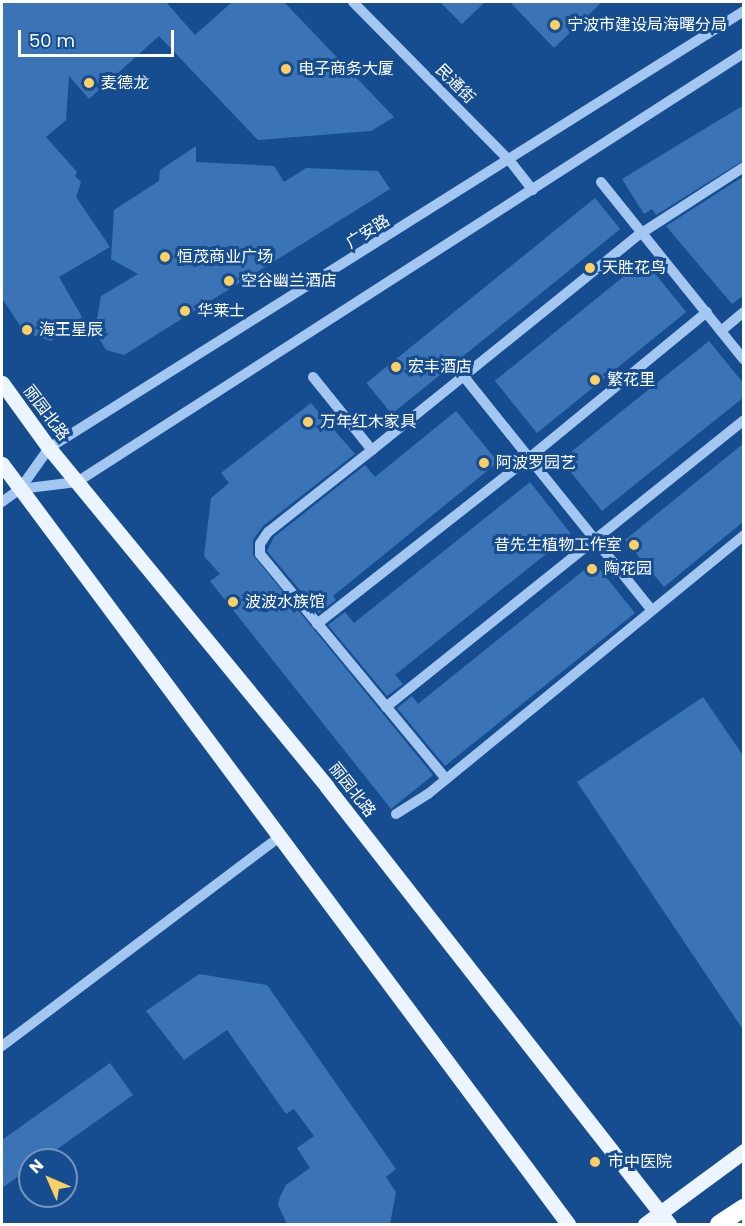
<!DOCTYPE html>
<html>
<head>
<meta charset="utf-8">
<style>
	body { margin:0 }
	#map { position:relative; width:745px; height:1226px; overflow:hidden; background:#164d90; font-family:Poppins,"Noto Sans SC",sans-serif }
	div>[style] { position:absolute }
	.building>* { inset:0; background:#3a74b7; transform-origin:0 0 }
	.minor>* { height:10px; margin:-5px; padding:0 5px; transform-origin:5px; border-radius:5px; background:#a3c7f0 }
	.major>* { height:15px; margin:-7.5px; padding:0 7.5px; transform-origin:7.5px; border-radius:7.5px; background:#ecf4ff }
	.highway>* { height:18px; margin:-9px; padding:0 9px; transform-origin:9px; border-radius:9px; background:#fff }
	.dots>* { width:16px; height:16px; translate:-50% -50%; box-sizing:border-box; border:3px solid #164d90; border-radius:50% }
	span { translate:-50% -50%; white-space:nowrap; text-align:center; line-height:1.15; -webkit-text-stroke:6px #164d90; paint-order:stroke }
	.poi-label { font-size:16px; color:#fff }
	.left { translate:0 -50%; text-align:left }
	.right { translate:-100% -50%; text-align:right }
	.street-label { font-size:16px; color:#fff }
	.frame { position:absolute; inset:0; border:3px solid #fff; pointer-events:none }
	.north { position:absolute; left:18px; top:1148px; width:60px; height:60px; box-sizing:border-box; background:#164d90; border:2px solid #7394bc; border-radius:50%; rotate:315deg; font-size:16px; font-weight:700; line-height:24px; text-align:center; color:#fff }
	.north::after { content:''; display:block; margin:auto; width:21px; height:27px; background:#ffcf62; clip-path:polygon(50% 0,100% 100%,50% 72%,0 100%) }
	.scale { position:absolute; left:18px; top:30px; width:156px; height:27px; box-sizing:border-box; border:3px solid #fff; border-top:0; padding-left:8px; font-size:18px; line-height:21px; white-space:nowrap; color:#fff; -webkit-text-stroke:4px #164d90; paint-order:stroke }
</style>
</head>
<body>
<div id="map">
	<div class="building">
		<i style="clip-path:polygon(2px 2px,166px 2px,195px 35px,232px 2px,284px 2px,394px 117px,371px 131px,258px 140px,159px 36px,89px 99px,69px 76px,66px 120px,46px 137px,77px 172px,75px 176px,81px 182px,76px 197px,110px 247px,59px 277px,82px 317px,51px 341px,24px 332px,2px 298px)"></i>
		<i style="clip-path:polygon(440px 2px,485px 2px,462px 24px)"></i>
		<i style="clip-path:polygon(510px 2px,602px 2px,554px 48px)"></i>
		<i style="clip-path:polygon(744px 105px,744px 160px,656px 215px,652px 209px,644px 214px,622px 179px)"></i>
		<i style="clip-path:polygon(196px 146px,196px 162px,274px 166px,284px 182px,306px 168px,378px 171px,390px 189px,124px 355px,106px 350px,95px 331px,101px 296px,138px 274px,111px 259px,114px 210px,159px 181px,160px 170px)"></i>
		<i style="clip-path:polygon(744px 176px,744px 295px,732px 304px,666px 226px)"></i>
		<i style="left:595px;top:198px;width:40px;height:294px;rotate:51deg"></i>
		<i style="left:644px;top:260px;width:67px;height:192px;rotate:51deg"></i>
		<i style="clip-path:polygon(709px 341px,744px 384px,744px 397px,602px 511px,561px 460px)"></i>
		<i style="clip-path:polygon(311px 403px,355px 454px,263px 526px,253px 540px,253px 555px,433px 775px,391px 809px,210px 581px,220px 574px,204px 556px,211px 498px,229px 483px,221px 473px)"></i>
		<i style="clip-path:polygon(456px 411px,498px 462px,333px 596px,336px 600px,319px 613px,267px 551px,274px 537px,365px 465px,375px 477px)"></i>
		<i style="clip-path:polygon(744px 443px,744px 521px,664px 587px,625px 540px)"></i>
		<i style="clip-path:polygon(530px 482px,571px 534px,395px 675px,403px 684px,387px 696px,328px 625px,345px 612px,354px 623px)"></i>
		<i style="clip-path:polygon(594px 562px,635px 613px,445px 766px,397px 708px,412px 696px,418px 704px)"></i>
		<i style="clip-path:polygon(703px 697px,744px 757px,744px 1031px,577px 782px)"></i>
		<i style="clip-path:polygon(199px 974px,267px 985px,396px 1169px,386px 1177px,396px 1192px,390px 1224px,287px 1224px,278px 1205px,280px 1197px,286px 1185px,310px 1168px,297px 1148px,314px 1136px,294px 1109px,286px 1114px,227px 1030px,184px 1060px,146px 1011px)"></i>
		<i style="clip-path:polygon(110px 1063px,133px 1095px,42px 1160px,30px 1160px,30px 1168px,2px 1188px,2px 1140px)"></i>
	</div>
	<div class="minor">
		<i style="left:353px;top:2px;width:223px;rotate:45.4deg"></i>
		<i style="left:510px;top:161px;width:37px;rotate:52deg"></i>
		<i style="left:601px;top:182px;width:228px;rotate:51.2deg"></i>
		<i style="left:721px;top:331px;width:30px;rotate:-40deg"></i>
		<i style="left:313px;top:377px;width:94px;rotate:51.1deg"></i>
		<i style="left:372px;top:450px;width:344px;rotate:-38.9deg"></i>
		<i style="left:640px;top:234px;width:124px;rotate:-32.8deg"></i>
		<i style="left:465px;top:378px;width:297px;rotate:51.2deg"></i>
		<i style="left:372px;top:450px;width:132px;rotate:141.7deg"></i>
		<i style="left:268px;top:532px;width:14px;rotate:124deg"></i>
		<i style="left:260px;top:544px;width:10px;rotate:90deg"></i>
		<i style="left:260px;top:554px;width:292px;rotate:50.4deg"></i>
		<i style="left:20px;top:489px;width:57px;rotate:-7deg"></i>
		<i style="left:77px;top:482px;width:793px;rotate:-32.75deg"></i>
		<i style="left:2px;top:502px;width:22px;rotate:-36deg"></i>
		<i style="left:20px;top:489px;width:50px;rotate:-54.7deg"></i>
		<i style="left:49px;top:448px;width:821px;rotate:-32.16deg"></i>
		<i style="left:317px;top:624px;width:269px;rotate:-38.1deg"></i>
		<i style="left:529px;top:458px;width:230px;rotate:-39.4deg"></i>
		<i style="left:386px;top:707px;width:459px;rotate:-38.7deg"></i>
		<i style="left:396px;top:814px;width:38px;rotate:-32deg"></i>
		<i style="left:428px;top:794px;width:409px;rotate:-39.3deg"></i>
		<i style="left:2px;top:1046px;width:344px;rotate:-37deg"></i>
	</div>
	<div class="major">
		<i style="left:2px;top:383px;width:80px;rotate:54.1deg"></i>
		<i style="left:49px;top:448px;width:438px;rotate:50.6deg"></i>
		<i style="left:327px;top:787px;width:555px;rotate:51.95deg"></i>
		<i style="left:2px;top:464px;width:948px;rotate:53.32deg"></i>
		<i style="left:645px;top:1224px;width:123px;rotate:-36.4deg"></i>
	</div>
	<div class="highway">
		<i style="left:719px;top:1224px;width:30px;rotate:-33deg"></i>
	</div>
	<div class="dots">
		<i style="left:555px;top:25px;background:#ffcf62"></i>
		<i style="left:286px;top:69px;background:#ffcf62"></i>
		<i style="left:89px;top:83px;background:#ffcf62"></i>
		<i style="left:165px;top:257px;background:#ffcf62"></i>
		<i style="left:590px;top:268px;background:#ffcf62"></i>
		<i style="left:229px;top:281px;background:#ffcf62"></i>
		<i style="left:185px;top:311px;background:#ffcf62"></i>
		<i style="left:27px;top:330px;background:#ffcf62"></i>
		<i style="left:396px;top:367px;background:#ffcf62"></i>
		<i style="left:595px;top:380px;background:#ffcf62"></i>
		<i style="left:308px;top:422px;background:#ffcf62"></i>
		<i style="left:484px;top:463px;background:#ffcf62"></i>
		<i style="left:634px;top:545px;background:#ffcf62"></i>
		<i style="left:592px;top:569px;background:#ffcf62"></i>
		<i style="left:233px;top:602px;background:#ffcf62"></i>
		<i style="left:595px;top:1162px;background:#ffcf62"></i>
	</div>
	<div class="poi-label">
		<span class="left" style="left:567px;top:25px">宁波市建设局海曙分局</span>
		<span class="left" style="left:298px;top:69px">电子商务大厦</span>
		<span class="left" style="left:101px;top:83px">麦德龙</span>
		<span class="left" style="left:177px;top:257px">恒茂商业广场</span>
		<span class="left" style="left:602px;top:268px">天胜花鸟</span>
		<span class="left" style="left:241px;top:281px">空谷幽兰酒店</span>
		<span class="left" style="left:197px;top:311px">华莱士</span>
		<span class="left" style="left:39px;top:330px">海王星辰</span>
		<span class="left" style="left:408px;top:367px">宏丰酒店</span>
		<span class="left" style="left:607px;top:380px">繁花里</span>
		<span class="left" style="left:320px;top:422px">万年红木家具</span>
		<span class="left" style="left:496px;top:463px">阿波罗园艺</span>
		<span class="right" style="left:622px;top:545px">昔先生植物工作室</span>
		<span class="left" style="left:604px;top:569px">陶花园</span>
		<span class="left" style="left:245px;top:602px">波波水族馆</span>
		<span class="left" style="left:608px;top:1162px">市中医院</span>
	</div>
	<div class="street-label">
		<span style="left:455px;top:84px;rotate:45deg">民通街</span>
		<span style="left:368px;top:232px;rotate:-32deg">广安路</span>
		<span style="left:46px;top:413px;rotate:53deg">丽园北路</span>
		<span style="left:352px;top:790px;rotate:52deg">丽园北路</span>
	</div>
	<div class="frame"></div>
	<div class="north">N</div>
	<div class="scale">50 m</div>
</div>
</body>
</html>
